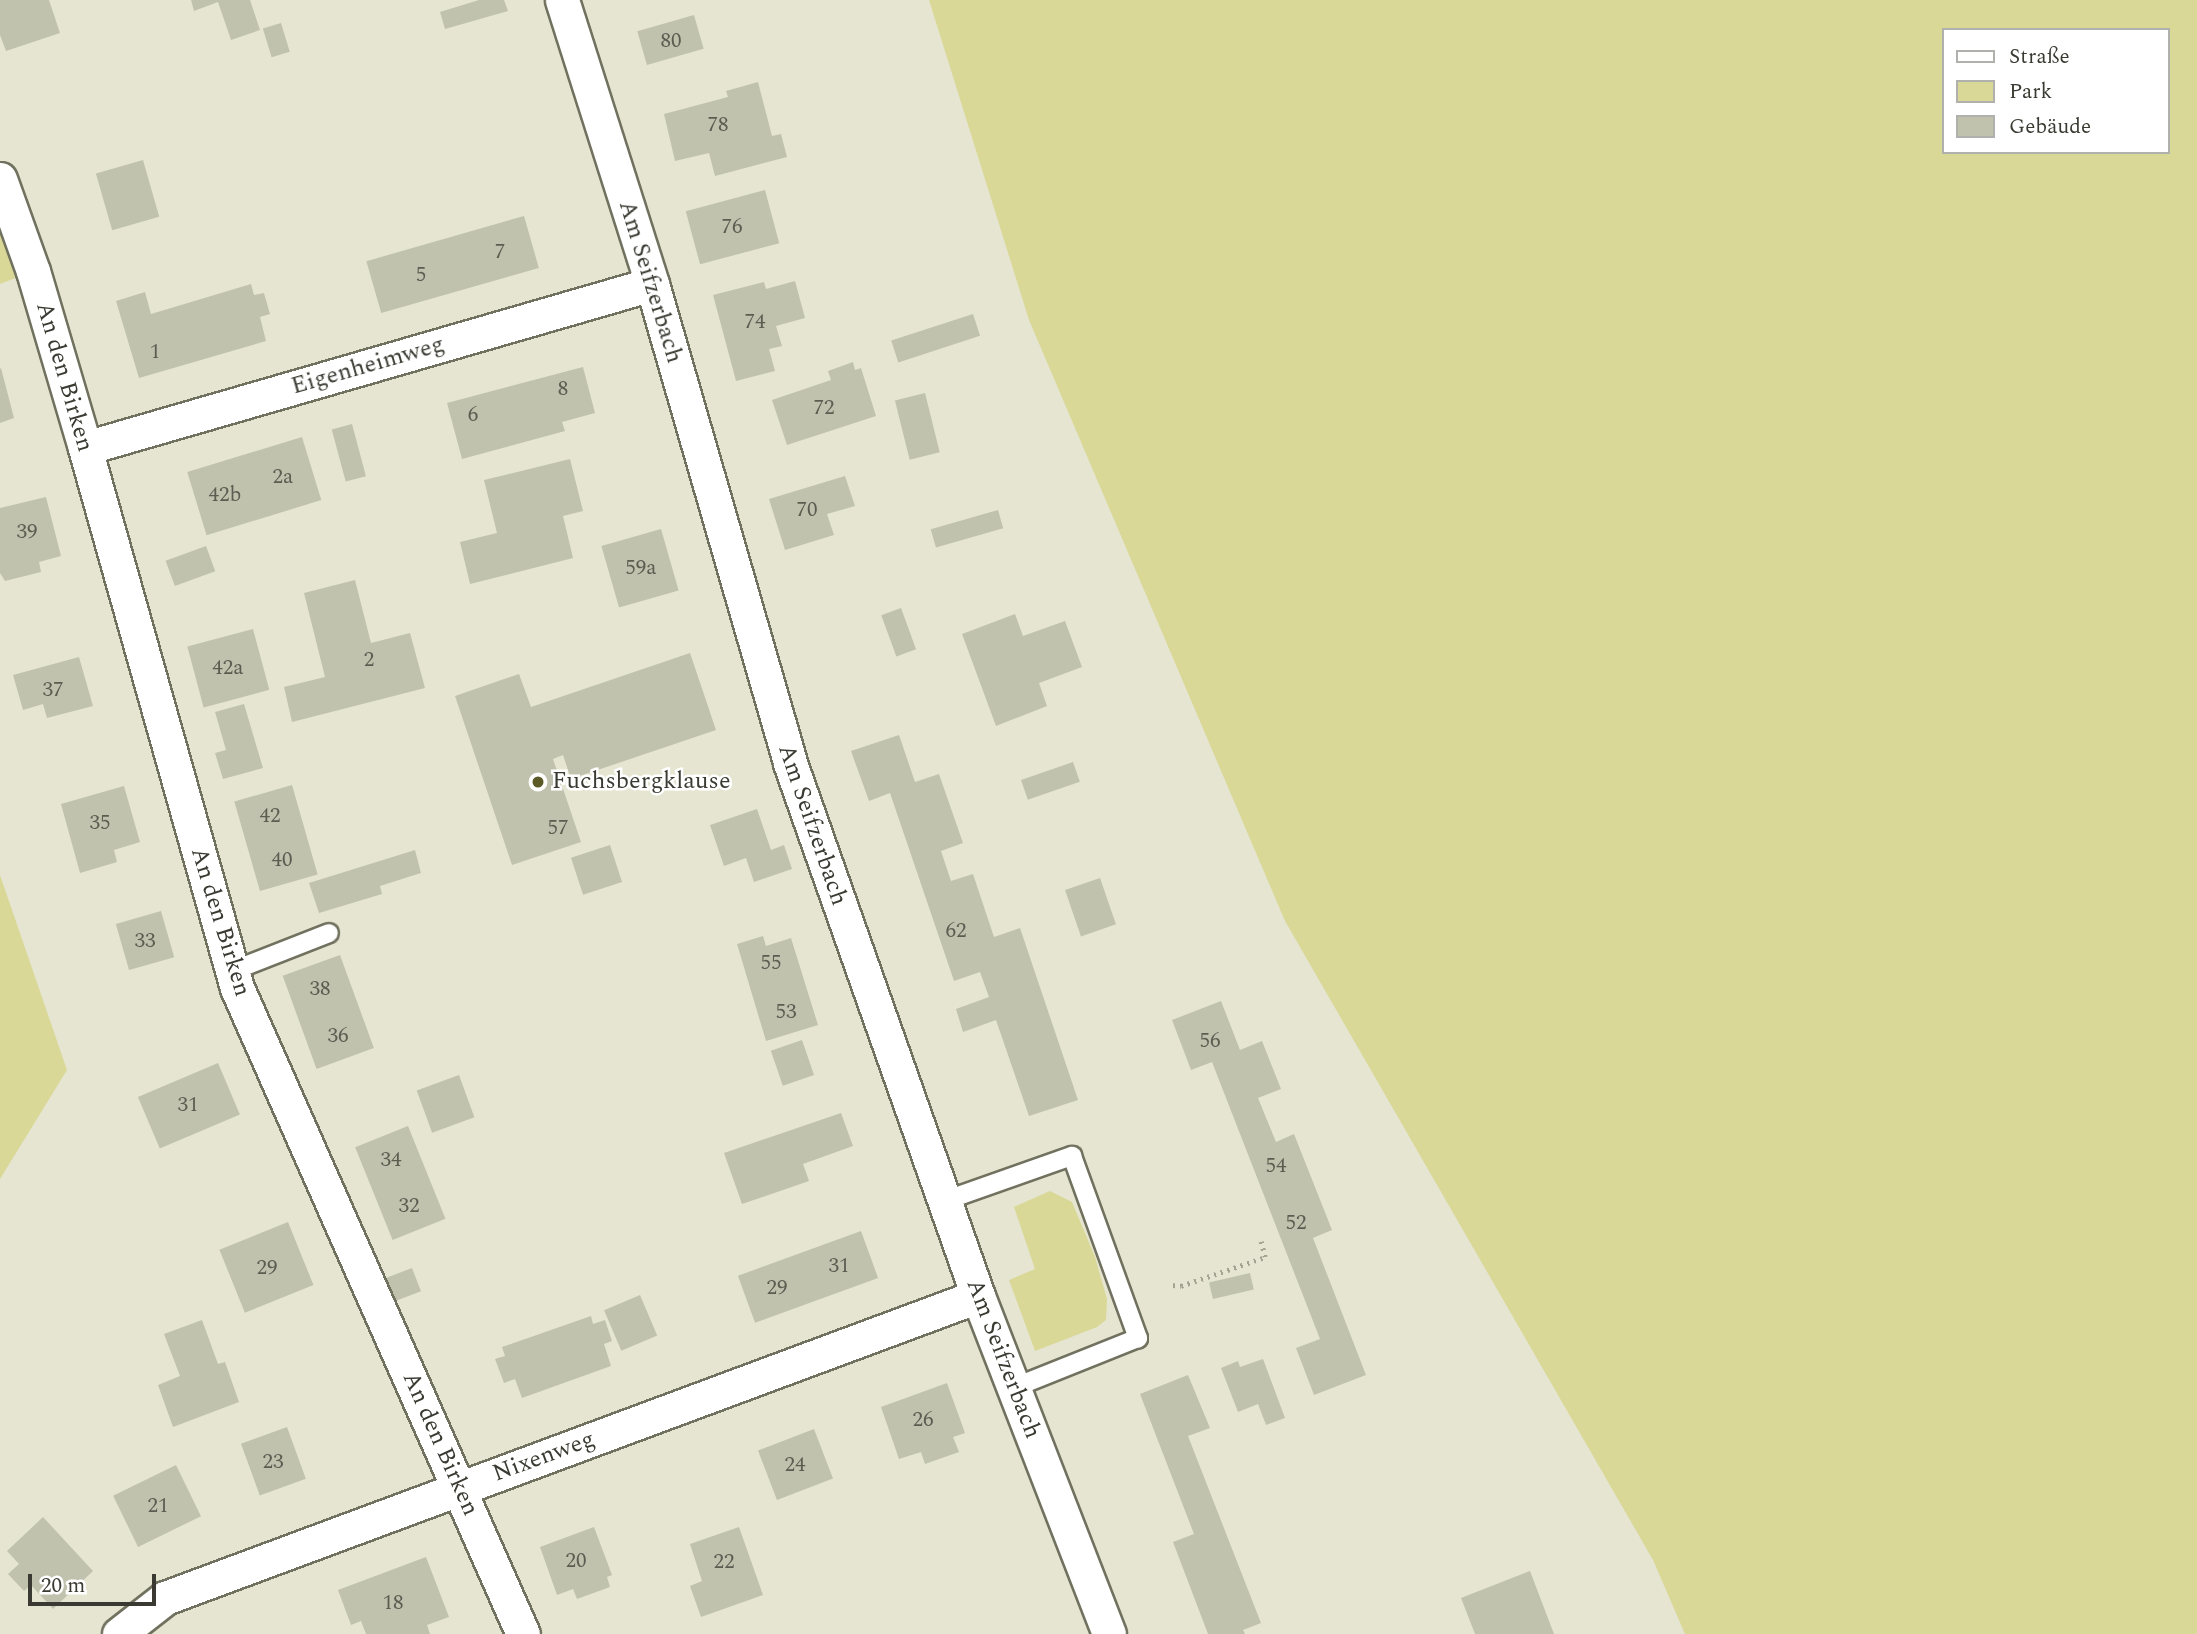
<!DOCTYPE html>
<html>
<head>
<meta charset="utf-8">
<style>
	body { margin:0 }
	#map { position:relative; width:2197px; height:1634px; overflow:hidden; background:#e5e5d1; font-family:Spectral,serif }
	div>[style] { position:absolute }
	.green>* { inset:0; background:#d9d897 }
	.building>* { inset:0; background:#c1c2ae; transform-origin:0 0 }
	.path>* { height:4.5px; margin-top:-2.25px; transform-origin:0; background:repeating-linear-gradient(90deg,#a3a393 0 2px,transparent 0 7px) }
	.roads { filter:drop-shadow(2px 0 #71715f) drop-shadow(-2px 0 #71715f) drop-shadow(0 2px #71715f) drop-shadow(0 -2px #71715f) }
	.lane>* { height:18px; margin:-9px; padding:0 9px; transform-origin:9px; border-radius:9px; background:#fff }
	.street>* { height:33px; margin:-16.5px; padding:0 16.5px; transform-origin:16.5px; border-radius:16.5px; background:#fff }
	.dots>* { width:19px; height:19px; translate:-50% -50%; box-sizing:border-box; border:4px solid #fff; border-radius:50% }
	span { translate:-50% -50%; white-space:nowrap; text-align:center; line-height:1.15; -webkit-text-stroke:5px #fff; paint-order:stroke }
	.number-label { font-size:21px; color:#5c5c51 }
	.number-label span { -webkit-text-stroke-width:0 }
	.street-label { font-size:24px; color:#3a3a32 }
	.poi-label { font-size:24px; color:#3a3a32 }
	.left { translate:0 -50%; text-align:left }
	.legend { position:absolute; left:1942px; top:28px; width:228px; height:126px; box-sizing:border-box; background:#fff; border:2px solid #b0b0ad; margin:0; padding:9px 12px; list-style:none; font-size:21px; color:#3a3a32 }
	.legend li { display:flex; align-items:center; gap:14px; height:35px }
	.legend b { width:35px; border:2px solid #b0b0ad }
	.scale { position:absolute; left:28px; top:1574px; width:128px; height:32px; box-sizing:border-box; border:4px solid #3a3a32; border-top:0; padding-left:9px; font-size:21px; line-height:24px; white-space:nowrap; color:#3a3a32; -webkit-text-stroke:5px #fff; paint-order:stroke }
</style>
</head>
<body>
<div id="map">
	<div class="green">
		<i style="clip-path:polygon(evenodd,929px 0,2197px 0,2197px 1634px,1685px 1634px,1653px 1560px,1285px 921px,1029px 320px,929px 0,1943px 30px,2167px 30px,2167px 152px,1943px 152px,1943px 30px)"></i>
		<i style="clip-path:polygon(0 179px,33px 271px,0 284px)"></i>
		<i style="clip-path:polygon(0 875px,67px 1070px,0 1179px)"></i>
		<i style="clip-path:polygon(1050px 1191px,1072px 1202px,1095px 1257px,1107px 1299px,1106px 1320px,1097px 1327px,1035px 1351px,1009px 1280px,1035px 1269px,1014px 1207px)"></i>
	</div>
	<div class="building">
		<i style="clip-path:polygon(0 0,49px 0,60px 33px,6px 51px,0 35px)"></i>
		<i style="clip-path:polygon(191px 0,250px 0,260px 30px,231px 40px,218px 2px,194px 11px)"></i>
		<i style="clip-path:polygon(479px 0,504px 0,508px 11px,445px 29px,440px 12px)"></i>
		<i style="left:694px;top:15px;width:35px;height:59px;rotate:74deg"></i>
		<i style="left:281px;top:23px;width:30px;height:19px;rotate:73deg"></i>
		<i style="clip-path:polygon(758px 82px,772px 136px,781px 134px,787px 157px,715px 176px,709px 153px,675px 161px,664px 114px,728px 97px,726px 91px)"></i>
		<i style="left:143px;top:160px;width:59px;height:49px;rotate:74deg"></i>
		<i style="left:765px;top:190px;width:55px;height:82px;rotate:75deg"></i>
		<i style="left:524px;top:216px;width:54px;height:164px;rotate:74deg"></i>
		<i style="clip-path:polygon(795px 281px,805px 318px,776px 326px,782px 346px,769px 349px,775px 371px,736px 381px,713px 295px,764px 282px,766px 289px)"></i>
		<i style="clip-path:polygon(251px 284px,254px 295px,264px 293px,270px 314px,260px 317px,266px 341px,139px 378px,116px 301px,145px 292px,151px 314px)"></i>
		<i style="left:973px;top:314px;width:23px;height:86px;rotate:72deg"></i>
		<i style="clip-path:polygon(853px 362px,855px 370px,861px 368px,876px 416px,787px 445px,772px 400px,831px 380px,828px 371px)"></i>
		<i style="clip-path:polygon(583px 367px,595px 413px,562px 422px,565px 431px,462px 459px,447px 403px)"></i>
		<i style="clip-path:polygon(1px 368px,14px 418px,0 423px,0 369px)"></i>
		<i style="left:925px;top:393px;width:61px;height:31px;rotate:76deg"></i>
		<i style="left:352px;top:424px;width:54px;height:21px;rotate:75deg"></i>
		<i style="left:302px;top:437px;width:66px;height:120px;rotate:73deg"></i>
		<i style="clip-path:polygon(570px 459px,583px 511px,563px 516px,573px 558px,470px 584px,460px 542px,497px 533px,484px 480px)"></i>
		<i style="clip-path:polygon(845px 476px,855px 506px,827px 514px,834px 535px,785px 550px,769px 499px)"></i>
		<i style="clip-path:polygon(46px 497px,61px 556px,39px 562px,41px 572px,5px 581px,0 573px,0 508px)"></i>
		<i style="left:998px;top:510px;width:19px;height:70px;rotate:74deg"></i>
		<i style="left:661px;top:529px;width:64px;height:62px;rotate:74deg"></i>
		<i style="left:206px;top:546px;width:27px;height:43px;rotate:70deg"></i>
		<i style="clip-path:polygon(355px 580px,371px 643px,410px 633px,425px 688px,292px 722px,284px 687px,325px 677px,304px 593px)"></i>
		<i style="left:901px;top:608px;width:44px;height:21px;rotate:70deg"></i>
		<i style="clip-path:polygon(1015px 614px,1023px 636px,1065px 621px,1082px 667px,1039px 683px,1047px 706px,996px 726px,962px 634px)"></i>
		<i style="left:253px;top:629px;width:63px;height:68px;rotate:75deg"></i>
		<i style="clip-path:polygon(690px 653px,716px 730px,571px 779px,563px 755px,553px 759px,581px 842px,512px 865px,455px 696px,519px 674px,531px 707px)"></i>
		<i style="clip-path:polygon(79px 657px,93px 706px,47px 718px,43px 704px,23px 710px,13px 675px)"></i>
		<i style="clip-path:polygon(244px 704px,263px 768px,223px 779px,215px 753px,226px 750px,215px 712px)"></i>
		<i style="clip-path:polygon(899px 735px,915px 782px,939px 774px,963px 843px,941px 851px,951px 881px,973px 874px,994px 937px,1020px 928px,1078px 1100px,1029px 1116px,996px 1020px,963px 1032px,956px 1009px,989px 997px,980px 972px,954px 981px,890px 793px,869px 801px,851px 751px)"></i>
		<i style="left:1073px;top:762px;width:21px;height:55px;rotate:71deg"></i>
		<i style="left:292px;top:785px;width:93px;height:60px;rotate:74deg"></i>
		<i style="clip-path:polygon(124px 786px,140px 842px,114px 850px,117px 862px,80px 873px,61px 804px)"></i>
		<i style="clip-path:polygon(757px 809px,771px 850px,784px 845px,792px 869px,754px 882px,746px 858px,724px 866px,710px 825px)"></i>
		<i style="left:610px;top:845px;width:39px;height:41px;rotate:72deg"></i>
		<i style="clip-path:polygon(415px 850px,421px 873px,380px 886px,382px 894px,319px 913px,309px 883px)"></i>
		<i style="left:1100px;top:878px;width:49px;height:37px;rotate:71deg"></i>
		<i style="left:161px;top:911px;width:48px;height:47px;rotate:74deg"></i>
		<i style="clip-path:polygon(763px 936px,766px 946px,791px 938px,818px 1025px,766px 1041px,737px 944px)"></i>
		<i style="left:340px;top:955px;width:99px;height:61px;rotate:70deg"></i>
		<i style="clip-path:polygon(1221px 1001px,1240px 1050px,1262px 1041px,1281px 1089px,1258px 1098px,1276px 1142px,1294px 1134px,1332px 1230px,1313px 1238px,1366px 1375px,1314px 1395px,1296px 1348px,1320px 1339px,1212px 1062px,1191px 1070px,1172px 1020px)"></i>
		<i style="left:802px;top:1040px;width:37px;height:33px;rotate:71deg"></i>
		<i style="left:218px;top:1063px;width:56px;height:87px;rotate:67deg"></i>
		<i style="left:459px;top:1075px;width:45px;height:45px;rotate:70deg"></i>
		<i style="clip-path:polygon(841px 1113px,853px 1146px,803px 1164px,809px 1181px,742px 1204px,724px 1153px)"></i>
		<i style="left:408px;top:1126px;width:100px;height:57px;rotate:68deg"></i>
		<i style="left:288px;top:1222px;width:68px;height:74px;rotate:68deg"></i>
		<i style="left:861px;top:1231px;width:50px;height:131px;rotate:70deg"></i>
		<i style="left:412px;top:1268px;width:25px;height:28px;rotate:69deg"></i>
		<i style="left:1250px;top:1273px;width:17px;height:42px;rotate:77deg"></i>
		<i style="left:640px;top:1295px;width:44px;height:39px;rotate:67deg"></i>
		<i style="clip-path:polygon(591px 1316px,593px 1324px,605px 1320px,612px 1341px,604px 1344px,611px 1366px,522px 1398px,515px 1379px,504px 1383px,495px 1359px,505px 1356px,502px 1347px)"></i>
		<i style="clip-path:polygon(202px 1320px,218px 1364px,225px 1362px,239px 1402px,173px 1427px,158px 1385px,180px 1376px,164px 1334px)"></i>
		<i style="clip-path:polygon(1263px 1359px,1285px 1418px,1266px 1425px,1258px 1404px,1238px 1412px,1221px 1368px,1238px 1361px,1240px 1367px)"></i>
		<i style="clip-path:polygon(1188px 1375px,1210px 1428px,1188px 1436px,1261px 1623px,1243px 1630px,1245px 1634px,1208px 1634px,1173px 1542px,1194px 1534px,1140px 1394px)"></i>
		<i style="clip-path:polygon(947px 1383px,965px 1433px,953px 1437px,959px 1452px,925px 1464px,921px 1452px,899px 1459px,881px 1407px)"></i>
		<i style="left:287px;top:1427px;width:55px;height:49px;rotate:70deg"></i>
		<i style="left:814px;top:1429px;width:53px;height:60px;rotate:69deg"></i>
		<i style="left:176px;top:1465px;width:57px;height:70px;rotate:64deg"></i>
		<i style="clip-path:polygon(43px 1517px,93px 1571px,53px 1609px,31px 1585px,24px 1591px,8px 1574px,19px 1564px,7px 1551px)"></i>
		<i style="clip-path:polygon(594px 1527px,612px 1575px,607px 1577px,610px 1587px,577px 1599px,573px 1589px,557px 1595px,540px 1547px)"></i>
		<i style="clip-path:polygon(739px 1527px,763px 1595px,701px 1617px,690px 1586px,702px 1581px,690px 1544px)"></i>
		<i style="clip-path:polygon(426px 1557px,449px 1617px,427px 1625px,430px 1634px,366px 1634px,361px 1621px,351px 1625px,338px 1590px)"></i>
		<i style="clip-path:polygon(1530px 1571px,1554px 1634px,1475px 1634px,1461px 1598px)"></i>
	</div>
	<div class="path">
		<i style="left:1173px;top:1285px;width:8px;rotate:7deg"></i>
		<i style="left:1181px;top:1286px;width:89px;rotate:-19deg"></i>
		<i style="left:1265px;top:1257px;width:16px;rotate:-105deg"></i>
	</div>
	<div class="roads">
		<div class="lane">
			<i style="left:232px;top:971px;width:104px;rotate:-21.4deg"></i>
			<i style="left:944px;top:1201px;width:136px;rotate:-19.4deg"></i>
			<i style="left:1072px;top:1156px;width:194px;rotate:70.1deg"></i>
			<i style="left:1138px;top:1338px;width:135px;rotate:158.2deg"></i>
		</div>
		<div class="street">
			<i style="left:562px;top:0;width:298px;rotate:72.4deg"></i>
			<i style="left:652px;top:284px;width:498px;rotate:73.9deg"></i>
			<i style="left:790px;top:763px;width:565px;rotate:70.57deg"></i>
			<i style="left:978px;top:1296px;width:362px;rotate:68.8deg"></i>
			<i style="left:0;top:179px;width:98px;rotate:70.3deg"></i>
			<i style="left:33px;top:271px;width:184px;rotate:73.6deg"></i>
			<i style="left:85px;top:448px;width:561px;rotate:74.28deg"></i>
			<i style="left:237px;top:988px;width:706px;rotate:66.12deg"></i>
			<i style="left:85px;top:448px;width:590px;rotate:-16.13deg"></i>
			<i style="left:119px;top:1634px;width:58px;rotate:-38deg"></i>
			<i style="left:165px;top:1598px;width:867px;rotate:-20.38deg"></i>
		</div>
	</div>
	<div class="dots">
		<i style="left:538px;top:782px;background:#5b5a27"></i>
	</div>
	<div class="number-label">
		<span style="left:671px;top:41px">80</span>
		<span style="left:718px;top:125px">78</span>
		<span style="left:732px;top:227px">76</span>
		<span style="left:500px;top:252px">7</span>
		<span style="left:421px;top:275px">5</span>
		<span style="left:755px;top:322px">74</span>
		<span style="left:155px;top:352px">1</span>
		<span style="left:563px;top:389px">8</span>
		<span style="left:824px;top:408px">72</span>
		<span style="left:473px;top:415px">6</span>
		<span style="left:283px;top:477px">2a</span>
		<span style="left:225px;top:495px">42b</span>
		<span style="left:807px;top:510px">70</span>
		<span style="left:27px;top:532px">39</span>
		<span style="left:641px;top:568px">59a</span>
		<span style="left:369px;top:660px">2</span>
		<span style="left:228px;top:668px">42a</span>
		<span style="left:53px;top:690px">37</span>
		<span style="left:270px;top:816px">42</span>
		<span style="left:100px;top:823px">35</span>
		<span style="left:558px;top:828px">57</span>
		<span style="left:282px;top:860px">40</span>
		<span style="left:956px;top:931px">62</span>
		<span style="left:145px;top:941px">33</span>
		<span style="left:771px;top:963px">55</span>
		<span style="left:320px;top:989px">38</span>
		<span style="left:786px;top:1012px">53</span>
		<span style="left:338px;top:1036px">36</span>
		<span style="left:1210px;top:1041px">56</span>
		<span style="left:188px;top:1105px">31</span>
		<span style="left:391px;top:1160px">34</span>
		<span style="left:1276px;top:1166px">54</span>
		<span style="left:409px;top:1206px">32</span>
		<span style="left:1296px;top:1223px">52</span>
		<span style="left:839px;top:1266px">31</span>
		<span style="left:267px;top:1268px">29</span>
		<span style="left:777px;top:1288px">29</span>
		<span style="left:923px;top:1420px">26</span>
		<span style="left:273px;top:1462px">23</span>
		<span style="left:795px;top:1465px">24</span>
		<span style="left:158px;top:1506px">21</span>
		<span style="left:576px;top:1561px">20</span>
		<span style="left:724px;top:1562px">22</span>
		<span style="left:393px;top:1603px">18</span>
	</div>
	<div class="street-label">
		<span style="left:650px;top:282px;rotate:73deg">Am Seifzerbach</span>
		<span style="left:368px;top:366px;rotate:-16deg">Eigenheimweg</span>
		<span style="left:64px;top:377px;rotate:74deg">An den Birken</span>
		<span style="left:812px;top:825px;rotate:71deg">Am Seifzerbach</span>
		<span style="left:220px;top:922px;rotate:73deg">An den Birken</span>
		<span style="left:1003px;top:1359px;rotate:69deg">Am Seifzerbach</span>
		<span style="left:440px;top:1444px;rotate:66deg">An den Birken</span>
		<span style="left:544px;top:1457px;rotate:-20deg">Nixenweg</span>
	</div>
	<div class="poi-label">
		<span class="left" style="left:552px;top:782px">Fuchsbergklause</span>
	</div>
	<ul class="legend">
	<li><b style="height:9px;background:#fff"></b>Straße</li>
	<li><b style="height:19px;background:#d9d897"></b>Park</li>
	<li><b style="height:19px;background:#c1c2ae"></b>Gebäude</li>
	</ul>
	<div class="scale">20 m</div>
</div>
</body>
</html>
